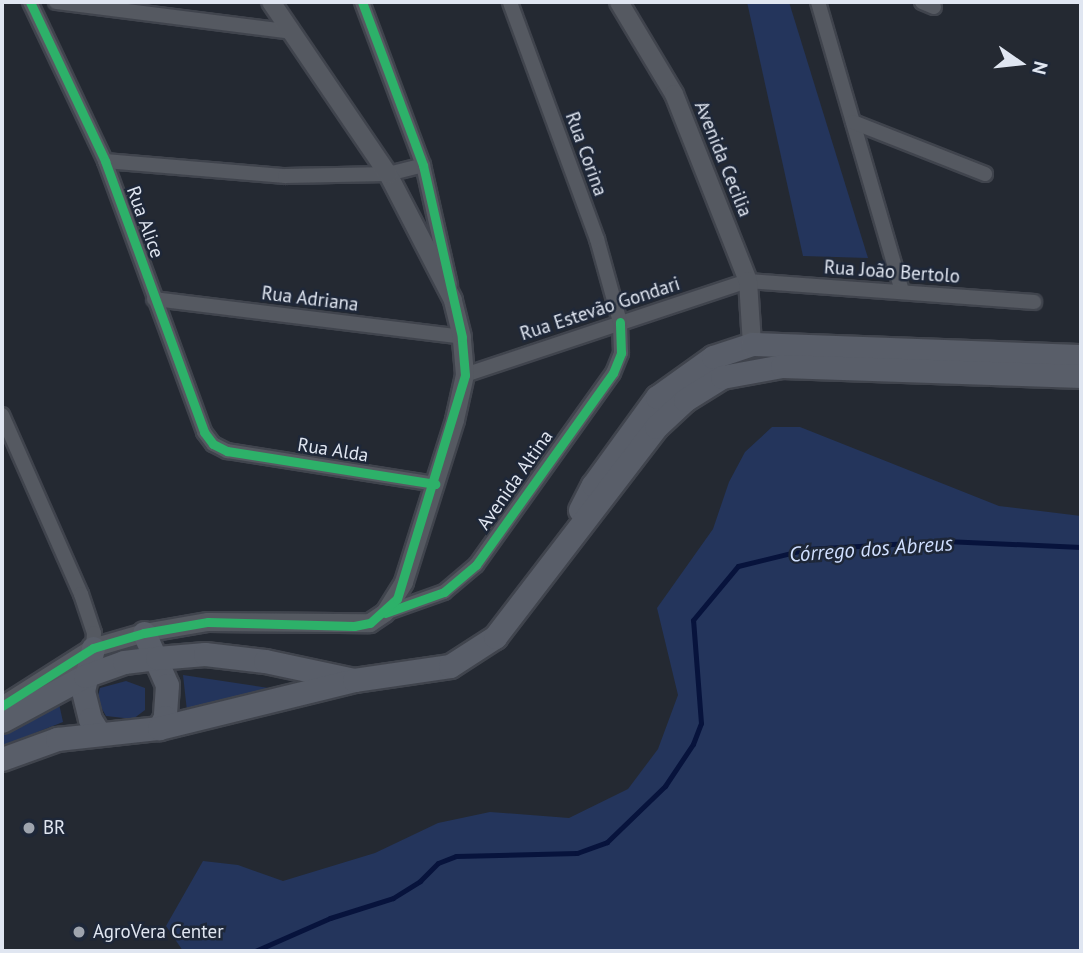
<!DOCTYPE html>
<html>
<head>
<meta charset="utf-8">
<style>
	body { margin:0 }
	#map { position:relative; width:1083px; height:953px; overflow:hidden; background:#242932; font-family:"PT Sans",sans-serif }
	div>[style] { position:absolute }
	.green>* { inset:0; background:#24355c }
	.stream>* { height:5px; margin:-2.5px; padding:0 2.5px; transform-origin:2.5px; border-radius:2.5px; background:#07133c }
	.roads { filter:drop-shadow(2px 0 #40444d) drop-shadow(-2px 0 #40444d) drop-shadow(0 2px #40444d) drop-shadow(0 -2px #40444d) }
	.minor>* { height:14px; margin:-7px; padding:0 7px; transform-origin:7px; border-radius:7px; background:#555961 }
	.tertiary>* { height:18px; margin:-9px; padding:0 9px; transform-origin:9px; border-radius:9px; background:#555961 }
	.primary>* { height:23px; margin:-11.5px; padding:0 11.5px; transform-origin:11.5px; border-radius:11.5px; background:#595e69 }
	.cycleway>* { height:9px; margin:-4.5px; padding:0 4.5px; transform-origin:4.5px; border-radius:4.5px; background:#2db169 }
	.dots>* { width:19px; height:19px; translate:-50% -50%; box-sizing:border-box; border:4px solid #1e2738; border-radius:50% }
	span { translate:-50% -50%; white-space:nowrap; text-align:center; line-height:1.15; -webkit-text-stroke:5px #1e2738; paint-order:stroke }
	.street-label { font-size:19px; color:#e0e6f1 }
	.poi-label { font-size:19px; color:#e0e6f1 }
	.left { translate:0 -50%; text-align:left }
	.water-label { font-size:21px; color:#d0dfff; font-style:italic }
	.frame { position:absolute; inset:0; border:4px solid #e0e6f1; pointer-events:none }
	.north { position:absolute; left:985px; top:28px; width:70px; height:70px; -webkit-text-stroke:5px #1e2738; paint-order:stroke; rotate:104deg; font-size:19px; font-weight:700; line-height:28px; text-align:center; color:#e0e6f1 }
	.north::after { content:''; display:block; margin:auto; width:24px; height:32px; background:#e0e6f1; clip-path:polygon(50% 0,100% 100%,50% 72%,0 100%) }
</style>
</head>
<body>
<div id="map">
	<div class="green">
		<i style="clip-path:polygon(747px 2px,789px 2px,868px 258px,803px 256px)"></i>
		<i style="clip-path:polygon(772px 427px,800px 427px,999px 506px,1081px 516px,1081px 951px,183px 951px,166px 926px,203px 861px,238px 865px,283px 881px,375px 853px,438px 823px,490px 812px,569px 818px,628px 789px,658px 749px,678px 695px,657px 608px,713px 529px,729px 482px,745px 452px)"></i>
		<i style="clip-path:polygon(183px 675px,275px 689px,187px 711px)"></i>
		<i style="clip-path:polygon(126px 681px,145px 688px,145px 710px,133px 719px,106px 716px,97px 700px,100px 688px)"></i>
		<i style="clip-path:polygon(58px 699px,63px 722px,2px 746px,2px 734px)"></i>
	</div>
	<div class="stream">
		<i style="left:255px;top:951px;width:82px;rotate:-23.7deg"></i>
		<i style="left:330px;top:918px;width:66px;rotate:-17.6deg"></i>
		<i style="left:393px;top:898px;width:32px;rotate:-32deg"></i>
		<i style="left:420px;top:881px;width:25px;rotate:-45deg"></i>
		<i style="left:438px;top:863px;width:19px;rotate:-21deg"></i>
		<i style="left:456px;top:856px;width:121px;rotate:-1.4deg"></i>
		<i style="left:577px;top:853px;width:32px;rotate:-20deg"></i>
		<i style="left:607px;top:842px;width:81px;rotate:-44deg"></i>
		<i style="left:665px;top:786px;width:50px;rotate:-56.3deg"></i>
		<i style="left:693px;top:744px;width:22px;rotate:-69deg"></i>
		<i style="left:701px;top:723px;width:103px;rotate:-94.4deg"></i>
		<i style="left:693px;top:620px;width:70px;rotate:-50.2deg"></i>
		<i style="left:738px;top:566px;width:71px;rotate:-13.8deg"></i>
		<i style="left:807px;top:549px;width:138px;rotate:-3.3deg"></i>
		<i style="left:945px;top:541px;width:136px;rotate:2.5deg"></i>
	</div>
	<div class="roads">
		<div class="minor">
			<i style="left:30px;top:2px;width:176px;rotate:64.7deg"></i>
			<i style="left:105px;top:161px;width:289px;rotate:69.9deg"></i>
			<i style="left:204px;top:432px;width:15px;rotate:53deg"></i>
			<i style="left:213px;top:444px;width:16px;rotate:27deg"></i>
			<i style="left:227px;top:451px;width:211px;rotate:9deg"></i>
			<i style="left:56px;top:2px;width:238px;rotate:7.2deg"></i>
			<i style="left:362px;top:2px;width:174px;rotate:69.5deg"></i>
			<i style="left:423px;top:165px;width:123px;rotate:77.3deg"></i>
			<i style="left:818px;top:2px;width:302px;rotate:73.8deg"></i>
			<i style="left:922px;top:2px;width:13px;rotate:23deg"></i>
			<i style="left:853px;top:122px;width:142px;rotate:21.5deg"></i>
			<i style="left:105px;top:161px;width:181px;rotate:4.8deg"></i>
			<i style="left:285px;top:176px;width:103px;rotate:-1.1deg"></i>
			<i style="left:388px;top:174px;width:36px;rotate:-14deg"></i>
			<i style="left:154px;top:299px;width:310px;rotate:7deg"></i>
			<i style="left:465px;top:375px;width:298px;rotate:-18.4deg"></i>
			<i style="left:748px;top:281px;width:287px;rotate:4.2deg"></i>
			<i style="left:2px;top:415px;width:196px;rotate:66.2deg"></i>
			<i style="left:81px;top:594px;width:41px;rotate:71.6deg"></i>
			<i style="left:94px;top:633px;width:15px;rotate:94deg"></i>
			<i style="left:385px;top:613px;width:63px;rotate:-19.6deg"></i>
			<i style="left:444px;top:592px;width:42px;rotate:-40.2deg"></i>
			<i style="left:476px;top:565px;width:236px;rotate:-54.5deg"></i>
			<i style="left:613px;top:373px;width:22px;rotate:-68deg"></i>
			<i style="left:621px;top:353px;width:31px;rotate:-92deg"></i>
			<i style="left:620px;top:322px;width:86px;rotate:-105.5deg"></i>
			<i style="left:597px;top:239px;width:252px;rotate:-110.2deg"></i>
		</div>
		<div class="tertiary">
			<i style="left:619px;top:2px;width:107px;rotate:59.1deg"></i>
			<i style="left:674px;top:94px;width:201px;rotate:68.4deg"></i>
			<i style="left:748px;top:281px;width:63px;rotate:86.4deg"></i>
			<i style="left:2px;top:706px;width:108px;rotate:-32.5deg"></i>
			<i style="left:93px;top:648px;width:53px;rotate:-16.4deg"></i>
			<i style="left:144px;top:633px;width:65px;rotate:-9.8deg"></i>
			<i style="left:208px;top:622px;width:162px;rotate:0.4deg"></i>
			<i style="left:370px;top:623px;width:18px;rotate:-34deg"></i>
			<i style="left:385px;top:613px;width:36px;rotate:-58deg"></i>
			<i style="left:404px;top:582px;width:170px;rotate:-72.5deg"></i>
			<i style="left:455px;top:420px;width:46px;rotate:-77.5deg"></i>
			<i style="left:465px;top:375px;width:38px;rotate:-95deg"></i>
			<i style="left:462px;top:337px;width:38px;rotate:-104deg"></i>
			<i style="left:453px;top:300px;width:142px;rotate:-117.3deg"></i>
			<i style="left:388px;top:174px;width:208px;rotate:-124.2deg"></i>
		</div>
		<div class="primary">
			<i style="left:580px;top:510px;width:28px;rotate:-63deg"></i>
			<i style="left:593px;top:485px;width:109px;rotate:-54deg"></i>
			<i style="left:657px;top:397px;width:69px;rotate:-35.5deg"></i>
			<i style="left:713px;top:357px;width:41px;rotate:-18.4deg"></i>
			<i style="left:752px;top:344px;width:329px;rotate:2.1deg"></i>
			<i style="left:144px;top:633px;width:57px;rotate:66.1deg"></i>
			<i style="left:167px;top:685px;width:32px;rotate:94deg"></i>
			<i style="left:165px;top:717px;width:13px;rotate:119deg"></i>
			<i style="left:93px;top:648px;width:44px;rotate:103.1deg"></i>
			<i style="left:83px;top:691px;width:29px;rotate:76deg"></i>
			<i style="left:90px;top:719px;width:15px;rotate:58deg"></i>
			<i style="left:2px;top:721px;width:94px;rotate:-28.5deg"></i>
			<i style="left:85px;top:676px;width:41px;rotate:-19.7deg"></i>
			<i style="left:124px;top:662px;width:33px;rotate:-7deg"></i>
			<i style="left:157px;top:658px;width:48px;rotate:-4.8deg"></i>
			<i style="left:205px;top:654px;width:60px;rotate:6.7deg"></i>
			<i style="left:265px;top:661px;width:91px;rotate:12.1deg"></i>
			<i style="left:2px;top:759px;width:59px;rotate:-20deg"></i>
			<i style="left:57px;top:739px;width:103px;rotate:-6.2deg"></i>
			<i style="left:159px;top:728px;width:201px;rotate:-13.8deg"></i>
			<i style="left:354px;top:680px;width:97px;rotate:-8.3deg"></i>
			<i style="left:450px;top:666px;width:54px;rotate:-32.8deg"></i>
			<i style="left:495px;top:637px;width:265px;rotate:-52.5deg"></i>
			<i style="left:656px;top:427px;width:40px;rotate:-43deg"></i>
			<i style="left:685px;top:400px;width:44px;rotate:-31.9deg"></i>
			<i style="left:722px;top:377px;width:61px;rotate:-10.4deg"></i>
			<i style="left:782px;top:366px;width:299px;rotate:1.9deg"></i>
		</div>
	</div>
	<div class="cycleway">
		<i style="left:30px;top:2px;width:176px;rotate:64.7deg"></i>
		<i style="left:105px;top:161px;width:289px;rotate:69.9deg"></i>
		<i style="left:204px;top:432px;width:15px;rotate:53deg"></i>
		<i style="left:213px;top:444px;width:16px;rotate:27deg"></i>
		<i style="left:227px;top:451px;width:211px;rotate:9deg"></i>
		<i style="left:385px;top:613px;width:63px;rotate:-19.6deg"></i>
		<i style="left:444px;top:592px;width:42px;rotate:-40.2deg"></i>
		<i style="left:476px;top:565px;width:236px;rotate:-54.5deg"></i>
		<i style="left:613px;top:373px;width:22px;rotate:-68deg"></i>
		<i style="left:621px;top:353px;width:31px;rotate:-92deg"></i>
		<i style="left:2px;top:706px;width:108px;rotate:-32.5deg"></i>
		<i style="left:93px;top:648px;width:53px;rotate:-16.4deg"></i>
		<i style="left:144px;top:633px;width:65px;rotate:-9.8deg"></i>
		<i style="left:208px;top:622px;width:146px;rotate:1.6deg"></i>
		<i style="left:354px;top:626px;width:16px;rotate:-11deg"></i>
		<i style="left:370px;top:623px;width:36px;rotate:-42deg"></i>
		<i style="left:397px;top:599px;width:234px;rotate:-73.1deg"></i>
		<i style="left:465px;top:375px;width:38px;rotate:-95deg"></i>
		<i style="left:462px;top:337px;width:176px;rotate:-102.8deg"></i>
		<i style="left:423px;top:165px;width:174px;rotate:-110.5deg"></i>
	</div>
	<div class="dots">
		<i style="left:29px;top:828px;background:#9ea4ae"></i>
		<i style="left:79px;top:932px;background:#9ea4ae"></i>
	</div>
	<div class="street-label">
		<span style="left:586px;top:154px;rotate:70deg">Rua Corina</span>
		<span style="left:723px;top:159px;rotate:68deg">Avenida Cecilia</span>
		<span style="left:145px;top:222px;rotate:70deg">Rua Alice</span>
		<span style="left:892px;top:272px;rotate:4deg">Rua João Bertolo</span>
		<span style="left:310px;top:299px;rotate:7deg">Rua Adriana</span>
		<span style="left:600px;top:309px;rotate:-18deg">Rua Estevão Gondari</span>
		<span style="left:333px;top:450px;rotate:9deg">Rua Alda</span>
		<span style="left:515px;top:480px;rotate:-55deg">Avenida Altina</span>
	</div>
	<div class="poi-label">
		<span class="left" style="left:43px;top:828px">BR</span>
		<span class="left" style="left:93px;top:932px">AgroVera Center</span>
	</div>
	<div class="water-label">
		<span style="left:871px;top:549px;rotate:-4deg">Córrego dos Abreus</span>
	</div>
	<div class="frame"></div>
	<div class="north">N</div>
</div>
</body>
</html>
